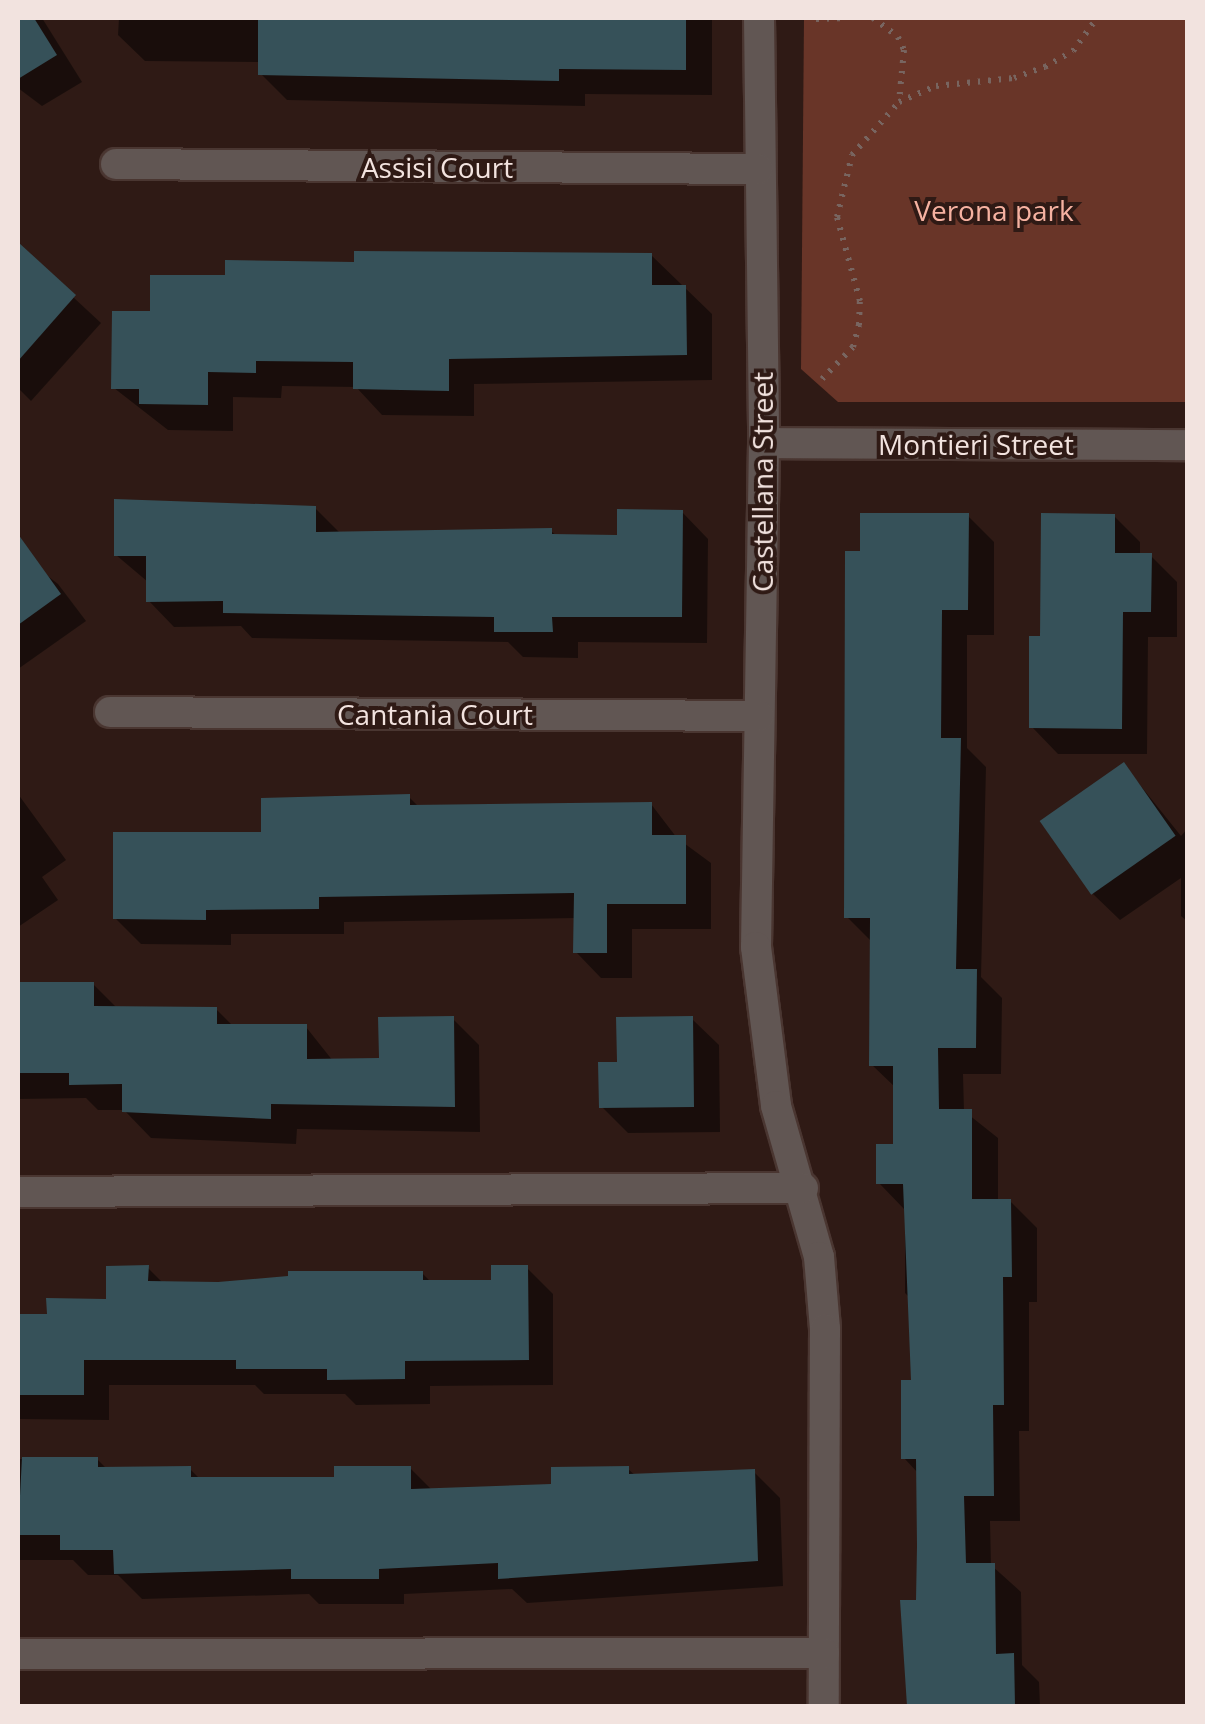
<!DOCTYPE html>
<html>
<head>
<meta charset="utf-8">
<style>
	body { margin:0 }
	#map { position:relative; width:1205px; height:1724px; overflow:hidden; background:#2f1a15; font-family:"Open Sans",sans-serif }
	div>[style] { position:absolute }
	.green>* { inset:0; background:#693528 }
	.shadow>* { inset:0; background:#0007 }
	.building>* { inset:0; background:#365159; transform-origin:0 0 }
	.path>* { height:6px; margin-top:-3px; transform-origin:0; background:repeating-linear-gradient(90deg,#786560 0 2.5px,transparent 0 10.5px) }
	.roads { filter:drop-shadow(2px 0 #4a3631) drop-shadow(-2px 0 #4a3631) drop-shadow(0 2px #4a3631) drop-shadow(0 -2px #4a3631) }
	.minor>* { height:30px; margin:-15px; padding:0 15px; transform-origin:15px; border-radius:15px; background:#615653 }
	span { translate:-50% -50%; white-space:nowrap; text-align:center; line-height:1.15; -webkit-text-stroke:8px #2f1a15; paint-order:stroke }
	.street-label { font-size:28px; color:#f2e3df }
	.park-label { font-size:28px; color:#f6b2a1 }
	.frame { position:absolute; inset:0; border:20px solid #f2e3df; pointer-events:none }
</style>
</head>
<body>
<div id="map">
	<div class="green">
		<i style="clip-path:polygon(804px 18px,1187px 18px,1187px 402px,838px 402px,801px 369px)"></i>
	</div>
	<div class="shadow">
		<i style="clip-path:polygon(18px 18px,42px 18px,82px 82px,42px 106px,18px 88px)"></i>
		<i style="clip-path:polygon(119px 18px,712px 18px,712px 95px,585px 94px,585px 106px,287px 100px,261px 74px,261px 62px,145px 61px,118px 35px)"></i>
		<i style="clip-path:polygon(18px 246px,101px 323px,31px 401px,18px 388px)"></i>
		<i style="clip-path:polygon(651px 255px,712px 314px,712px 380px,474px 384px,474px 416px,382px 415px,356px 387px,282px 386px,281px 398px,233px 397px,233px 431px,168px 430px,114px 388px,153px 314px,228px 278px,356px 264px)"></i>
		<i style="clip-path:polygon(315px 508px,341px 534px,551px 531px,558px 537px,619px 537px,682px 512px,708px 539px,707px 643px,578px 642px,578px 658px,523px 657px,508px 642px,252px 638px,241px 626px,174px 627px,148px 600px,148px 582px,116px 555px)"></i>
		<i style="clip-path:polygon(968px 516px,994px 542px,994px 635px,967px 635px,967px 748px,986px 767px,981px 977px,1002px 998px,1001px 1074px,963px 1074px,964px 1111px,998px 1138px,998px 1201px,1010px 1201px,1037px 1228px,1037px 1302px,1029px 1302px,1029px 1431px,1019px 1431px,1020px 1521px,990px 1521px,991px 1565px,1021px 1592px,1022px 1665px,1039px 1682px,1040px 1706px,908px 1706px,903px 1603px,918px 1602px,918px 1473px,904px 1458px,913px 1382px,913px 1301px,905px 1293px,905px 1210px,879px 1183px,896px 1146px,896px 1088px,872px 1065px,872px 942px,847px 917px,862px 553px)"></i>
		<i style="clip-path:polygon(1114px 516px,1140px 542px,1140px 556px,1151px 556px,1177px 582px,1177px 637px,1148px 637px,1147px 754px,1058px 754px,1032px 727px,1043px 638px)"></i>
		<i style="clip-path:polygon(18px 553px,58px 584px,86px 621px,18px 669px)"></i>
		<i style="clip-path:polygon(1124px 765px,1181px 836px,1188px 828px,1188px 922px,1181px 916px,1181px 878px,1120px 920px,1093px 894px)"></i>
		<i style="clip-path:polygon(18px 794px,66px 860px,42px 877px,58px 900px,18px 927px)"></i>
		<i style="clip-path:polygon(409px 797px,420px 808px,651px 804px,677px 838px,711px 863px,711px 929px,632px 929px,632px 978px,601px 978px,576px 952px,576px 918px,344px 922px,344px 934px,231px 934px,231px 945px,141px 944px,115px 918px,263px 835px)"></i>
		<i style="clip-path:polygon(93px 984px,117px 1008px,216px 1009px,234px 1027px,306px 1027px,333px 1061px,381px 1060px,453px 1019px,479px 1045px,480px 1132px,297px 1129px,296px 1144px,151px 1138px,124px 1110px,98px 1110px,86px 1098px,18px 1099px,18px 996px)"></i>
		<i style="clip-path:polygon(692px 1019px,719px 1045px,720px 1132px,628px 1133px,601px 1106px,620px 1064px)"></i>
		<i style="clip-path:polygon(148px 1268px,164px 1284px,218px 1284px,422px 1273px,431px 1282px,494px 1283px,527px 1268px,553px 1294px,553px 1385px,430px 1386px,430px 1404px,356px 1405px,345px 1394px,264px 1394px,255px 1385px,109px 1385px,109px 1420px,18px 1419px,18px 1317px,49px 1317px,108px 1302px)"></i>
		<i style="clip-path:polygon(18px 1459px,97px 1459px,108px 1470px,190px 1469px,200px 1479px,336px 1479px,410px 1468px,433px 1491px,554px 1487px,628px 1469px,636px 1476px,754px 1472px,780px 1498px,783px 1586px,527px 1603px,512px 1589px,404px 1594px,404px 1604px,319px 1604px,309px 1594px,142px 1599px,118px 1575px,88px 1575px,73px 1560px,18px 1560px)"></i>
	</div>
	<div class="building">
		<i style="clip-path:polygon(18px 18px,34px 18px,57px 55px,18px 79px)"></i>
		<i style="clip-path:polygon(258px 18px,686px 18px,686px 70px,559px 69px,559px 81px,258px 75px)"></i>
		<i style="clip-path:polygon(18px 242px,76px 295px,18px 361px)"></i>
		<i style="clip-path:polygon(354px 251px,652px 253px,652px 285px,686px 285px,687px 355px,449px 359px,449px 391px,353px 389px,353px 362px,256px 361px,256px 373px,208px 372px,208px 405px,139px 404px,139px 389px,111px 389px,112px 311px,150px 311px,150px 275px,225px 275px,225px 260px,354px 262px)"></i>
		<i style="clip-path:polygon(114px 499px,316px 506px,316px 532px,552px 528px,552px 534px,617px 535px,617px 509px,683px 510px,682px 617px,552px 617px,553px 632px,494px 632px,494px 617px,223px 613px,223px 601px,146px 602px,146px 556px,114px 556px)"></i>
		<i style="clip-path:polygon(860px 513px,969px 513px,968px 610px,942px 610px,941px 738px,961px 738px,956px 969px,977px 969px,976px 1048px,938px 1048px,939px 1109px,972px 1109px,972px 1199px,1011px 1199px,1012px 1277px,1003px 1277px,1004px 1405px,993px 1405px,994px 1496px,964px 1496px,966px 1563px,995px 1563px,996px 1654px,1014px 1653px,1015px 1706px,907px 1706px,900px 1600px,916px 1600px,917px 1546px,916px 1459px,901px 1459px,901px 1380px,911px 1380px,903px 1184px,876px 1184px,876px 1144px,893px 1144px,893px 1066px,869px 1066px,870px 918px,844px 918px,845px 551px,860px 551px)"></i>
		<i style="clip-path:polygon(1041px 513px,1115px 514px,1115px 553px,1152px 553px,1151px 612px,1123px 612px,1122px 729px,1029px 728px,1029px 636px,1040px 636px)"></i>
		<i style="clip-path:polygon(18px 534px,61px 594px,18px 625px)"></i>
		<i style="left:1124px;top:762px;width:90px;height:103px;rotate:55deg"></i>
		<i style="clip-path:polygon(410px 794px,410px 805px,652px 802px,652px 835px,686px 835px,686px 904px,607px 904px,607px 953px,573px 953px,574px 893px,319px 897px,319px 909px,206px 910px,206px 920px,113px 919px,113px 832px,261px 832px,261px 798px)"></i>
		<i style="clip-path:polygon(18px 982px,94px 982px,94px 1006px,217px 1007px,217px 1024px,307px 1024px,307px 1059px,379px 1058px,378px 1017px,454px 1016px,455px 1107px,271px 1104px,271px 1119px,122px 1112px,122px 1084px,69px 1085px,69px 1073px,18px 1073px)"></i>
		<i style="clip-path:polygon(693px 1016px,694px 1107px,599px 1108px,598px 1062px,617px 1062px,616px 1017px)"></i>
		<i style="clip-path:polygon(149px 1265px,148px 1281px,218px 1282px,288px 1276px,288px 1271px,423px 1271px,423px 1280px,491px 1280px,491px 1265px,528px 1265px,529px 1360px,405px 1361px,405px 1379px,327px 1380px,327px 1369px,236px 1369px,236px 1360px,84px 1360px,84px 1395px,18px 1395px,18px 1314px,47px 1314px,46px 1298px,106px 1299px,106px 1266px)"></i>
		<i style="clip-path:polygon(22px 1457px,98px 1457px,98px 1467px,191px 1466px,191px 1477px,334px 1477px,334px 1466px,411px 1466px,411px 1489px,551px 1484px,551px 1467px,629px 1466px,629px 1474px,755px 1469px,758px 1561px,498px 1579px,498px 1563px,379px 1569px,379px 1579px,291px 1579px,291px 1569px,114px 1574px,113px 1550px,60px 1550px,60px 1535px,18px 1535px)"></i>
	</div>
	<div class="path">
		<i style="left:873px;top:18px;width:31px;rotate:37deg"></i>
		<i style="left:898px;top:37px;width:14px;rotate:65deg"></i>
		<i style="left:904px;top:50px;width:52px;rotate:95.5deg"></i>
		<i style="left:816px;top:19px;width:24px;rotate:-2deg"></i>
		<i style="left:822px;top:379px;width:45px;rotate:-45.9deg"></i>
		<i style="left:853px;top:347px;width:23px;rotate:-75deg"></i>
		<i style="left:859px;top:325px;width:24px;rotate:-88deg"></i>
		<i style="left:860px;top:301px;width:87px;rotate:-105.3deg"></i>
		<i style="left:837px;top:217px;width:64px;rotate:-76.4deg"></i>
		<i style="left:852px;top:155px;width:71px;rotate:-48.4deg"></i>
		<i style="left:899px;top:102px;width:40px;rotate:-23.4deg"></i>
		<i style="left:936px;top:86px;width:78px;rotate:-5.9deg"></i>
		<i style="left:1014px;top:78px;width:33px;rotate:-20deg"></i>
		<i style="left:1045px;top:67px;width:32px;rotate:-30deg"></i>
		<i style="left:1073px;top:51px;width:41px;rotate:-54deg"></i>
	</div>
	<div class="roads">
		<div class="minor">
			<i style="left:759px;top:18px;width:425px;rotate:89.3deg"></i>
			<i style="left:764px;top:443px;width:504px;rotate:90.91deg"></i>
			<i style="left:756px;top:947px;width:160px;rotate:82.8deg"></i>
			<i style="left:776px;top:1106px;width:157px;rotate:74.1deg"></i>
			<i style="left:819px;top:1257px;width:72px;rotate:85.2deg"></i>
			<i style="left:825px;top:1329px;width:377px;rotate:90.2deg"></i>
			<i style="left:116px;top:164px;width:642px;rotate:0.45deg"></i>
			<i style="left:764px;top:443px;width:424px;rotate:0.3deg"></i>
			<i style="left:110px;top:712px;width:649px;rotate:0.35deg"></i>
			<i style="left:18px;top:1192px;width:785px;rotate:-0.29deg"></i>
			<i style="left:18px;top:1654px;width:806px;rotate:-0.07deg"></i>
		</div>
	</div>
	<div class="street-label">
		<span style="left:437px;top:167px">Assisi Court</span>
		<span style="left:976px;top:444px">Montieri Street</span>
		<span style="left:762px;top:482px;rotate:-90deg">Castellana Street</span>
		<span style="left:435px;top:714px">Cantania Court</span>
	</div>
	<div class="park-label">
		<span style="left:994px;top:210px">Verona park</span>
	</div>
	<div class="frame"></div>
</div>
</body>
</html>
